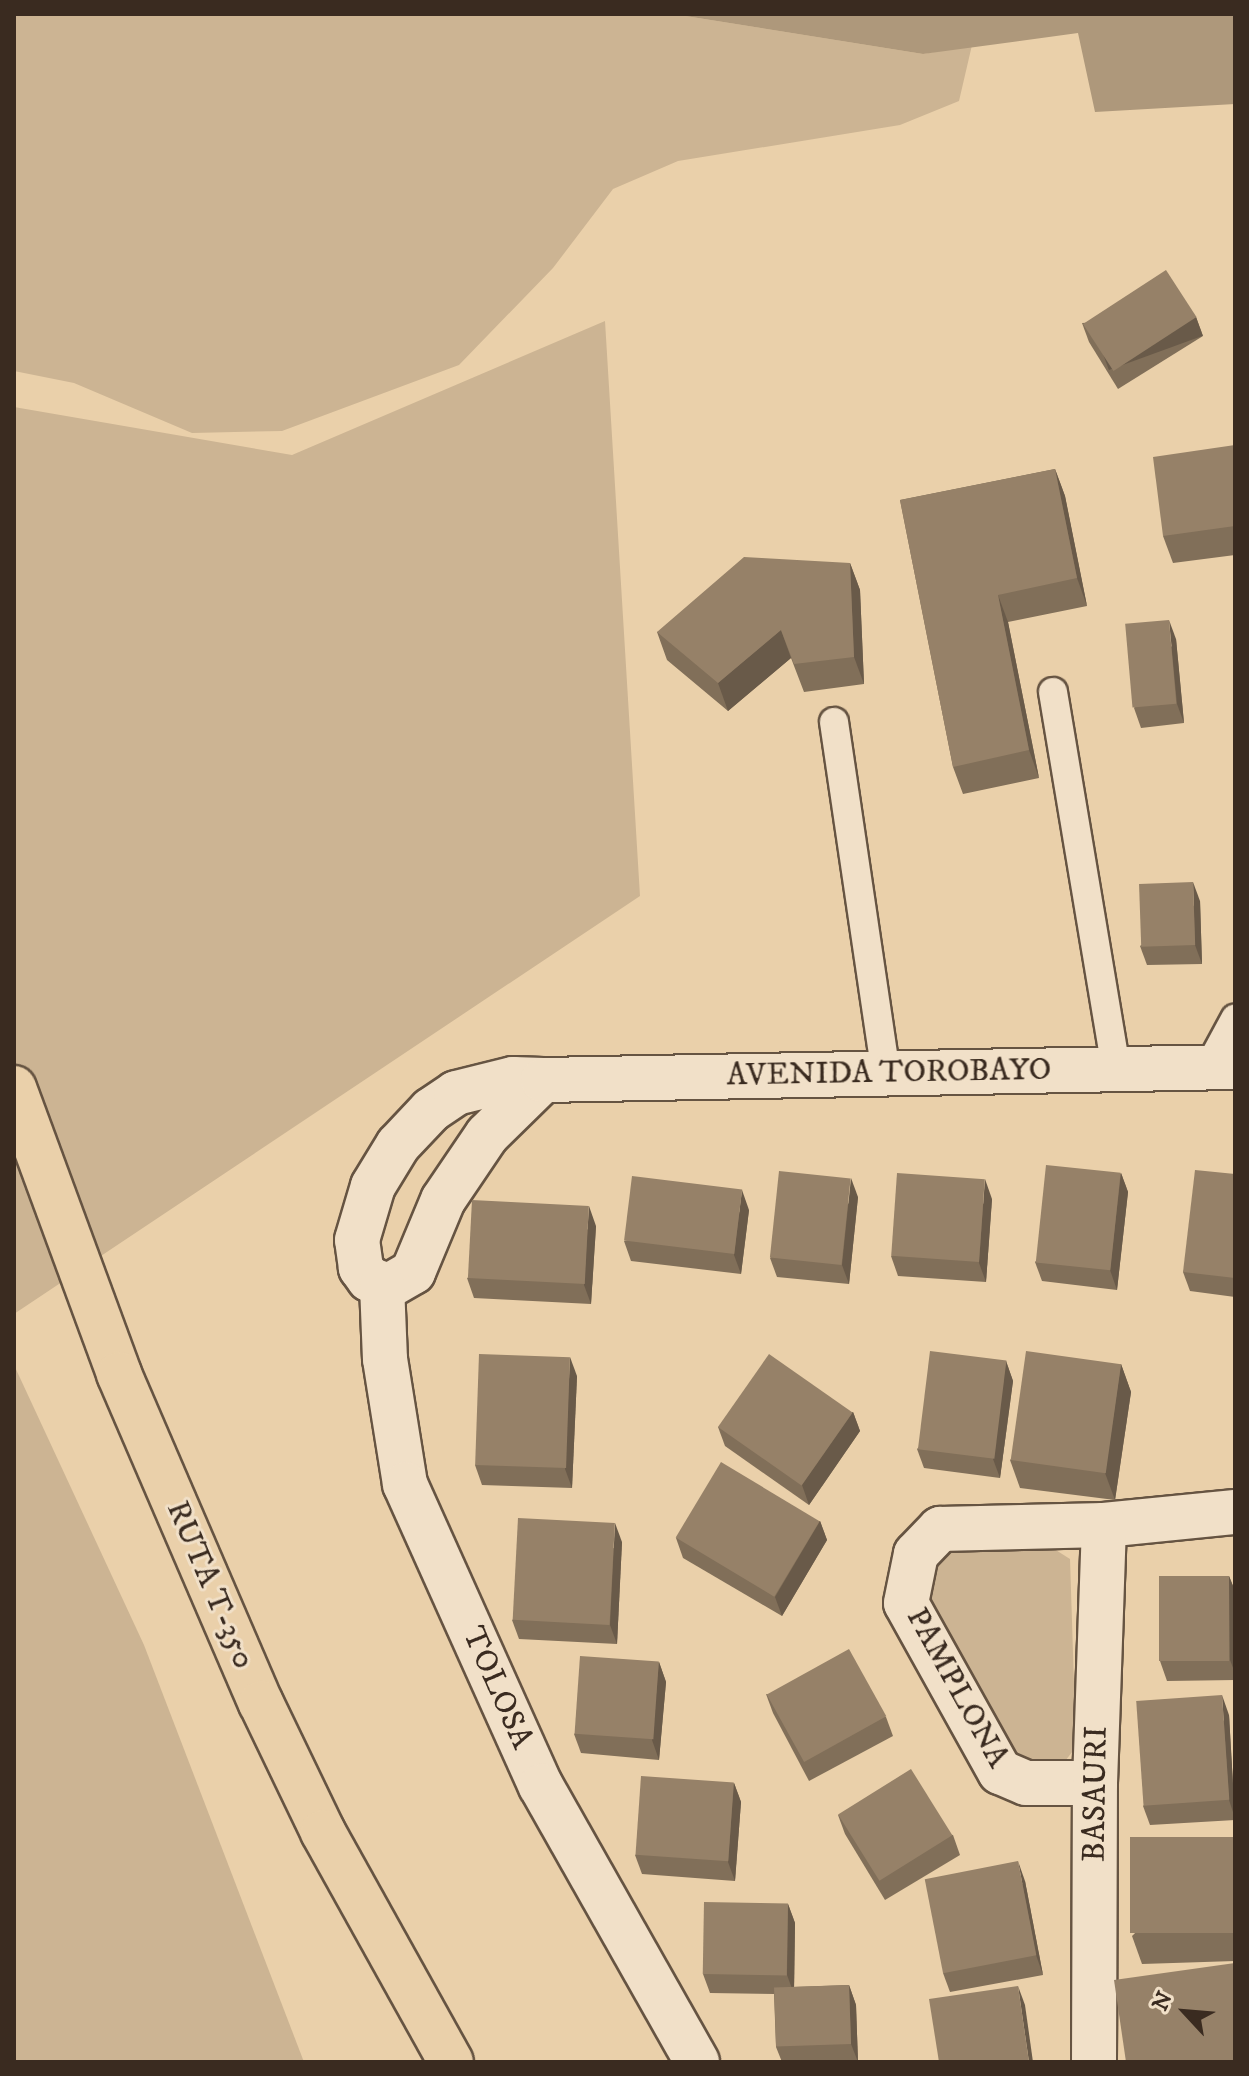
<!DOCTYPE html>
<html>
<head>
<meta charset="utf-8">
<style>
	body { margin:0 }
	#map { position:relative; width:1249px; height:2076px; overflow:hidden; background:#ead0aa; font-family:"IM FELL DW Pica",serif }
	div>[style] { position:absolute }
	.green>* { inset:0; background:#ccb493 }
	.water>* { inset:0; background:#ae987b }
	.roads { filter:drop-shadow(2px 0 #665442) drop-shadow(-2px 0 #665442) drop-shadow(0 2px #665442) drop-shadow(0 -2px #665442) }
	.service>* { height:28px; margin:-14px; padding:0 14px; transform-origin:14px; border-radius:14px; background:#f1e0c8 }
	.minor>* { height:44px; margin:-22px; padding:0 22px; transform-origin:22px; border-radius:22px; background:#f1e0c8 }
	.primary>* { height:44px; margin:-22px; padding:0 22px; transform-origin:22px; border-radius:22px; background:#ead0aa }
	.wall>* { inset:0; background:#816f59 }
	.shaded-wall>* { inset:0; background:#695a49; transform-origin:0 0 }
	.building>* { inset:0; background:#968168; transform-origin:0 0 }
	span { translate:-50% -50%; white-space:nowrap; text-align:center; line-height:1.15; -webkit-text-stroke:6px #f1e0c8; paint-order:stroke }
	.street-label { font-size:32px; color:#3a2b20 }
	.frame { position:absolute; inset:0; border:16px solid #3a2b20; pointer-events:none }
	.north { position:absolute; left:1145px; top:1972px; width:80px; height:80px; -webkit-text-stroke:6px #f1e0c8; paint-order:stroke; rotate:296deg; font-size:22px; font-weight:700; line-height:32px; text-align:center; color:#3a2b20 }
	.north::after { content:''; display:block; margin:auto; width:28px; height:36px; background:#3a2b20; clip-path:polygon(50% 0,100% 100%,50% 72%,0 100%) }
</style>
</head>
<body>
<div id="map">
	<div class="green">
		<i style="clip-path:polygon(14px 14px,673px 14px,923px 54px,972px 45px,959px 101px,900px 125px,678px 161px,613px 189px,553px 268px,459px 365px,282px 431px,192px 433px,74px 383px,14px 371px)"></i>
		<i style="clip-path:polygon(605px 321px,640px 896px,14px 1314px,14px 407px,292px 455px)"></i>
		<i style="clip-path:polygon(14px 1365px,144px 1645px,304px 2062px,14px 2062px)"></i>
		<i style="clip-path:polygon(946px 1547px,1051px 1547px,1070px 1559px,1076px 1747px,1062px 1765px,1022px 1764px,1013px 1759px,925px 1598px,926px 1575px)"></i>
	</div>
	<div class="water">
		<i style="clip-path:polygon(673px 14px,1235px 14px,1235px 104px,1095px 112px,1078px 33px,923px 54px)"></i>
	</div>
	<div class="roads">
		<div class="service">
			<i style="left:1053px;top:692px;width:382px;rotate:80.5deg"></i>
			<i style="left:834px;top:722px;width:356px;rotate:81.6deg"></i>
			<i style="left:1209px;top:1067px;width:55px;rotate:-61.6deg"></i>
		</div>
		<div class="minor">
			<i style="left:513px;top:1079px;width:30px;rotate:2deg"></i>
			<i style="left:543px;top:1080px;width:78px;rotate:135.5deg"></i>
			<i style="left:487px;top:1135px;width:78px;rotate:124.1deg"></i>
			<i style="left:443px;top:1200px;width:78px;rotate:112.6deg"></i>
			<i style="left:413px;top:1272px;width:28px;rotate:150deg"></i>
			<i style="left:389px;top:1286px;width:21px;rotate:-161deg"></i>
			<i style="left:369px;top:1279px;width:14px;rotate:-126deg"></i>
			<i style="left:361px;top:1268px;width:28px;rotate:-98deg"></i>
			<i style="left:357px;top:1240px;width:56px;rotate:-73.5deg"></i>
			<i style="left:373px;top:1186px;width:48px;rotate:-58.6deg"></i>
			<i style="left:398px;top:1145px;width:48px;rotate:-46.7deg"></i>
			<i style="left:431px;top:1110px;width:30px;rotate:-34deg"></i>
			<i style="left:456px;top:1093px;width:59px;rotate:-13.8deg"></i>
			<i style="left:543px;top:1080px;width:692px;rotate:-1.08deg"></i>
			<i style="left:382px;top:1285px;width:74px;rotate:87.7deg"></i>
			<i style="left:385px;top:1359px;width:127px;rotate:80.9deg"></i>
			<i style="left:405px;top:1484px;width:331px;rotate:65.8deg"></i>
			<i style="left:541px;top:1786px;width:317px;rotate:60.5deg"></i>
			<i style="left:1095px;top:1783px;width:69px;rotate:180deg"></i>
			<i style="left:1026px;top:1783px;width:28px;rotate:-157deg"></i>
			<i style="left:1000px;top:1772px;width:193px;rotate:-119.1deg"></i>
			<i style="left:906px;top:1603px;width:50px;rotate:-78.5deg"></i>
			<i style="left:916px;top:1554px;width:35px;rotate:-46deg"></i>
			<i style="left:940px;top:1529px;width:164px;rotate:-1.4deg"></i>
			<i style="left:1104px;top:1525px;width:132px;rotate:-5.7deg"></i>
			<i style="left:1094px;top:2062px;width:279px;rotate:-89.8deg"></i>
			<i style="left:1095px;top:1783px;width:258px;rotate:-88deg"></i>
		</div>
		<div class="primary">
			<i style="left:14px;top:1088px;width:305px;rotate:69.8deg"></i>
			<i style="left:119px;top:1374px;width:358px;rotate:66.7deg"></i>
			<i style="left:261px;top:1703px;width:143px;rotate:64.3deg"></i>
			<i style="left:323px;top:1832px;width:263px;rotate:60.9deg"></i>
		</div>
	</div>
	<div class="wall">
		<i style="clip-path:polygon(1196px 317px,1203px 336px,1118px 389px,1089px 342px,1082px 323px)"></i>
		<i style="clip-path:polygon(1235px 445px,1235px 555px,1173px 563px,1163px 536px)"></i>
		<i style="clip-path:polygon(1055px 469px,1065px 496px,1087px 606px,1008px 622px,1039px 778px,963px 794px,953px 767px,900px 500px)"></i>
		<i style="clip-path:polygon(850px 563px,860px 590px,864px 684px,804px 692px,791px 658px,728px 711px,667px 660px,657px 632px)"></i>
		<i style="clip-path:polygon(1176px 639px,1184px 723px,1141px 728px,1134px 708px)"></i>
		<i style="clip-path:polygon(1200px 901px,1202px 964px,1147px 965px,1140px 946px)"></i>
		<i style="clip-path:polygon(1121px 1173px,1128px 1192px,1117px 1290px,1042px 1281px,1035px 1262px)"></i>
		<i style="clip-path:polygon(1235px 1174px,1235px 1297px,1190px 1291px,1183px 1272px)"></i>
		<i style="clip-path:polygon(858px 1197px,849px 1284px,777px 1277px,770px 1258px)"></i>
		<i style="clip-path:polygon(992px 1199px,986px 1282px,898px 1276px,891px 1256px)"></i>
		<i style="clip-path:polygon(749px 1210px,741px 1274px,631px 1261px,624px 1241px)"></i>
		<i style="clip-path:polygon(596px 1226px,591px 1304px,474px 1298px,467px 1278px)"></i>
		<i style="clip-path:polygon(1006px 1361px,1013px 1381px,1000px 1478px,924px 1468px,917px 1449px)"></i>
		<i style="clip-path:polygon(1121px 1364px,1131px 1392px,1115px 1500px,1020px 1488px,1010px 1460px)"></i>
		<i style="clip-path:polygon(577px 1376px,572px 1488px,482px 1485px,475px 1465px)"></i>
		<i style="clip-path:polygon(853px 1412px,860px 1431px,809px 1505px,725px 1446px,718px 1427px)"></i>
		<i style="clip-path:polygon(820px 1521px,827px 1540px,782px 1616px,683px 1558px,676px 1538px)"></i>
		<i style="clip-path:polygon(622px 1542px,617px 1644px,519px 1639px,512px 1620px)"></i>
		<i style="clip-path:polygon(1229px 1576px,1235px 1591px,1235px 1680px,1167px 1681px,1160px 1661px)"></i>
		<i style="clip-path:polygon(659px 1662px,666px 1682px,659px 1760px,581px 1753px,574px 1734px)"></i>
		<i style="clip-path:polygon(766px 1694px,886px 1717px,893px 1736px,809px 1781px,773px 1713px)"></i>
		<i style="clip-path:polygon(1229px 1715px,1235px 1820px,1150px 1825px,1143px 1806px)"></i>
		<i style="clip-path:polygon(734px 1783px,741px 1802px,735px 1881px,642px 1874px,635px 1855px)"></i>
		<i style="clip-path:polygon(838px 1815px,953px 1835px,960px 1855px,885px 1900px,845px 1834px)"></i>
		<i style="clip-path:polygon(1235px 1837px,1235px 1961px,1142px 1964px,1132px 1936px)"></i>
		<i style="clip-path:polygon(1025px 1881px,1043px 1975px,950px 1992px,943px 1973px)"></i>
		<i style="clip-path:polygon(788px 1904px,795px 1923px,794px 1987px,849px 1985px,856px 2005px,858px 2062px,782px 2062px,776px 2047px,774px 1994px,710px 1993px,703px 1974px)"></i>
	</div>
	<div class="shaded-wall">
		<i style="left:1196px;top:317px;width:20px;height:100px;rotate:70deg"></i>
		<i style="clip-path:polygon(1055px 469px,1065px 496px,1087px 606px,1077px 578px)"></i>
		<i style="clip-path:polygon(850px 563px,860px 590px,864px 684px,854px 657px)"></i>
		<i style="clip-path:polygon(998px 595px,1008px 622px,1039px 778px,1029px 750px)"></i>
		<i style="clip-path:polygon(1169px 620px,1176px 639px,1184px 723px,1177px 704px)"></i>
		<i style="clip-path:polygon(781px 630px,791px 658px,728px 711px,718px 683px)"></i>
		<i style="clip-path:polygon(1193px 882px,1200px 901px,1202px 964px,1195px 945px)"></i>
		<i style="clip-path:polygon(1121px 1173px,1128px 1192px,1117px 1290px,1110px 1270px)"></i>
		<i style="clip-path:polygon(851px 1178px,858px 1197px,849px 1284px,842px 1265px)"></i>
		<i style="clip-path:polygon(985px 1179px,992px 1199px,986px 1282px,979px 1263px)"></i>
		<i style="clip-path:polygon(742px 1190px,749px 1210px,741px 1274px,734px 1255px)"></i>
		<i style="clip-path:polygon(589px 1206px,596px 1226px,591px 1304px,584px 1285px)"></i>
		<i style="clip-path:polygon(570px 1357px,577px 1376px,572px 1488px,565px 1469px)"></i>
		<i style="clip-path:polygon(1006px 1361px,1013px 1381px,1000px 1478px,993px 1459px)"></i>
		<i style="clip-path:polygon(1121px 1364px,1131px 1392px,1115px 1500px,1105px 1473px)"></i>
		<i style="clip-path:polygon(853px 1412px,860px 1431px,809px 1505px,802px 1485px)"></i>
		<i style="clip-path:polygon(820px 1521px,827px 1540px,782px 1616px,775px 1597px)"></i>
		<i style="clip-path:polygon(615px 1523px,622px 1542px,617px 1644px,610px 1625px)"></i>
		<i style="clip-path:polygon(1229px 1576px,1235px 1591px,1235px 1673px,1230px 1660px)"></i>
		<i style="clip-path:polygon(659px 1662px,666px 1682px,659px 1760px,652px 1740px)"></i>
		<i style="clip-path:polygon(1222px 1695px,1229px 1715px,1235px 1818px,1229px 1800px)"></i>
		<i style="clip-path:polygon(734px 1783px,741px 1802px,735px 1881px,728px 1862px)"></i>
		<i style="clip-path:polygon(1018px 1861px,1025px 1881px,1043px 1975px,1036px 1955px)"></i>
		<i style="clip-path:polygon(788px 1904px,795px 1923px,794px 1994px,787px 1975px)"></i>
		<i style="clip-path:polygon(849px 1985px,856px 2005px,858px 2062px,851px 2044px)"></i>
		<i style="clip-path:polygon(1018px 1986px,1025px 2005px,1033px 2062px,1029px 2062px)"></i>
	</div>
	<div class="building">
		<i style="left:1166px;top:270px;width:56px;height:99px;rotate:57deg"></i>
		<i style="clip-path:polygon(1235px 445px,1235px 526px,1163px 536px,1153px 457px)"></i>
		<i style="clip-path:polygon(1055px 469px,1077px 578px,998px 595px,1029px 750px,953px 767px,900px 500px)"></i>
		<i style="clip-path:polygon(744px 557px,850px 563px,854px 657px,794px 664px,781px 630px,718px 683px,657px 632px)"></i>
		<i style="left:1169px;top:620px;width:84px;height:44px;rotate:85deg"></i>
		<i style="left:1193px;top:882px;width:63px;height:54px;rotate:88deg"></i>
		<i style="left:1046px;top:1165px;width:75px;height:98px;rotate:6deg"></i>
		<i style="clip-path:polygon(1195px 1170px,1235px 1174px,1235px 1278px,1183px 1272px)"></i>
		<i style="left:779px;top:1171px;width:72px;height:87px;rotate:6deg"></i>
		<i style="left:897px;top:1173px;width:88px;height:83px;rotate:4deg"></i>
		<i style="left:632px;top:1176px;width:111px;height:65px;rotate:7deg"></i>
		<i style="left:472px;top:1200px;width:117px;height:78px;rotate:3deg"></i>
		<i style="left:930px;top:1351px;width:77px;height:99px;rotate:7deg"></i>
		<i style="left:1026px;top:1351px;width:96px;height:110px;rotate:8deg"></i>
		<i style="left:479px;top:1354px;width:91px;height:111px;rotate:2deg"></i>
		<i style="left:769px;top:1354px;width:102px;height:89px;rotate:35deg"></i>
		<i style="left:721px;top:1462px;width:115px;height:88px;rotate:31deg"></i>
		<i style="left:518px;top:1518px;width:97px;height:102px;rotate:3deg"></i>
		<i style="left:1159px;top:1576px;width:70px;height:85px"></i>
		<i style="left:849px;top:1649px;width:77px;height:94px;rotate:61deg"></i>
		<i style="left:580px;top:1656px;width:79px;height:78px;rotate:4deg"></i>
		<i style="left:1222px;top:1695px;width:105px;height:86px;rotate:86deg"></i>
		<i style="left:911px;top:1769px;width:78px;height:86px;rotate:58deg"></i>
		<i style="left:641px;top:1776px;width:93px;height:79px;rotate:4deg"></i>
		<i style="left:1235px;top:1837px;width:96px;height:105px;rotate:90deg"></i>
		<i style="left:1018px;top:1861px;width:96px;height:95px;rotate:79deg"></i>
		<i style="left:704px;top:1902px;width:84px;height:72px;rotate:1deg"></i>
		<i style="clip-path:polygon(1235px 1963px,1235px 2062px,1126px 2062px,1114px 1980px)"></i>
		<i style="left:849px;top:1985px;width:59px;height:75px;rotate:88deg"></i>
		<i style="clip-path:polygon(1018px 1986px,1029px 2062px,939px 2062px,929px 1999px)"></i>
	</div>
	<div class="street-label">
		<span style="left:889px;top:1073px;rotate:-1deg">AVENIDA TOROBAYO</span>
		<span style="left:210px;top:1585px;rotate:67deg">RUTA T-350</span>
		<span style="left:497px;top:1688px;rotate:66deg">TOLOSA</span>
		<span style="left:957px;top:1688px;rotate:61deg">PAMPLONA</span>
		<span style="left:1096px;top:1794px;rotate:-89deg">BASAURI</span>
	</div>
	<div class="frame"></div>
	<div class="north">N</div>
</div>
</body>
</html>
